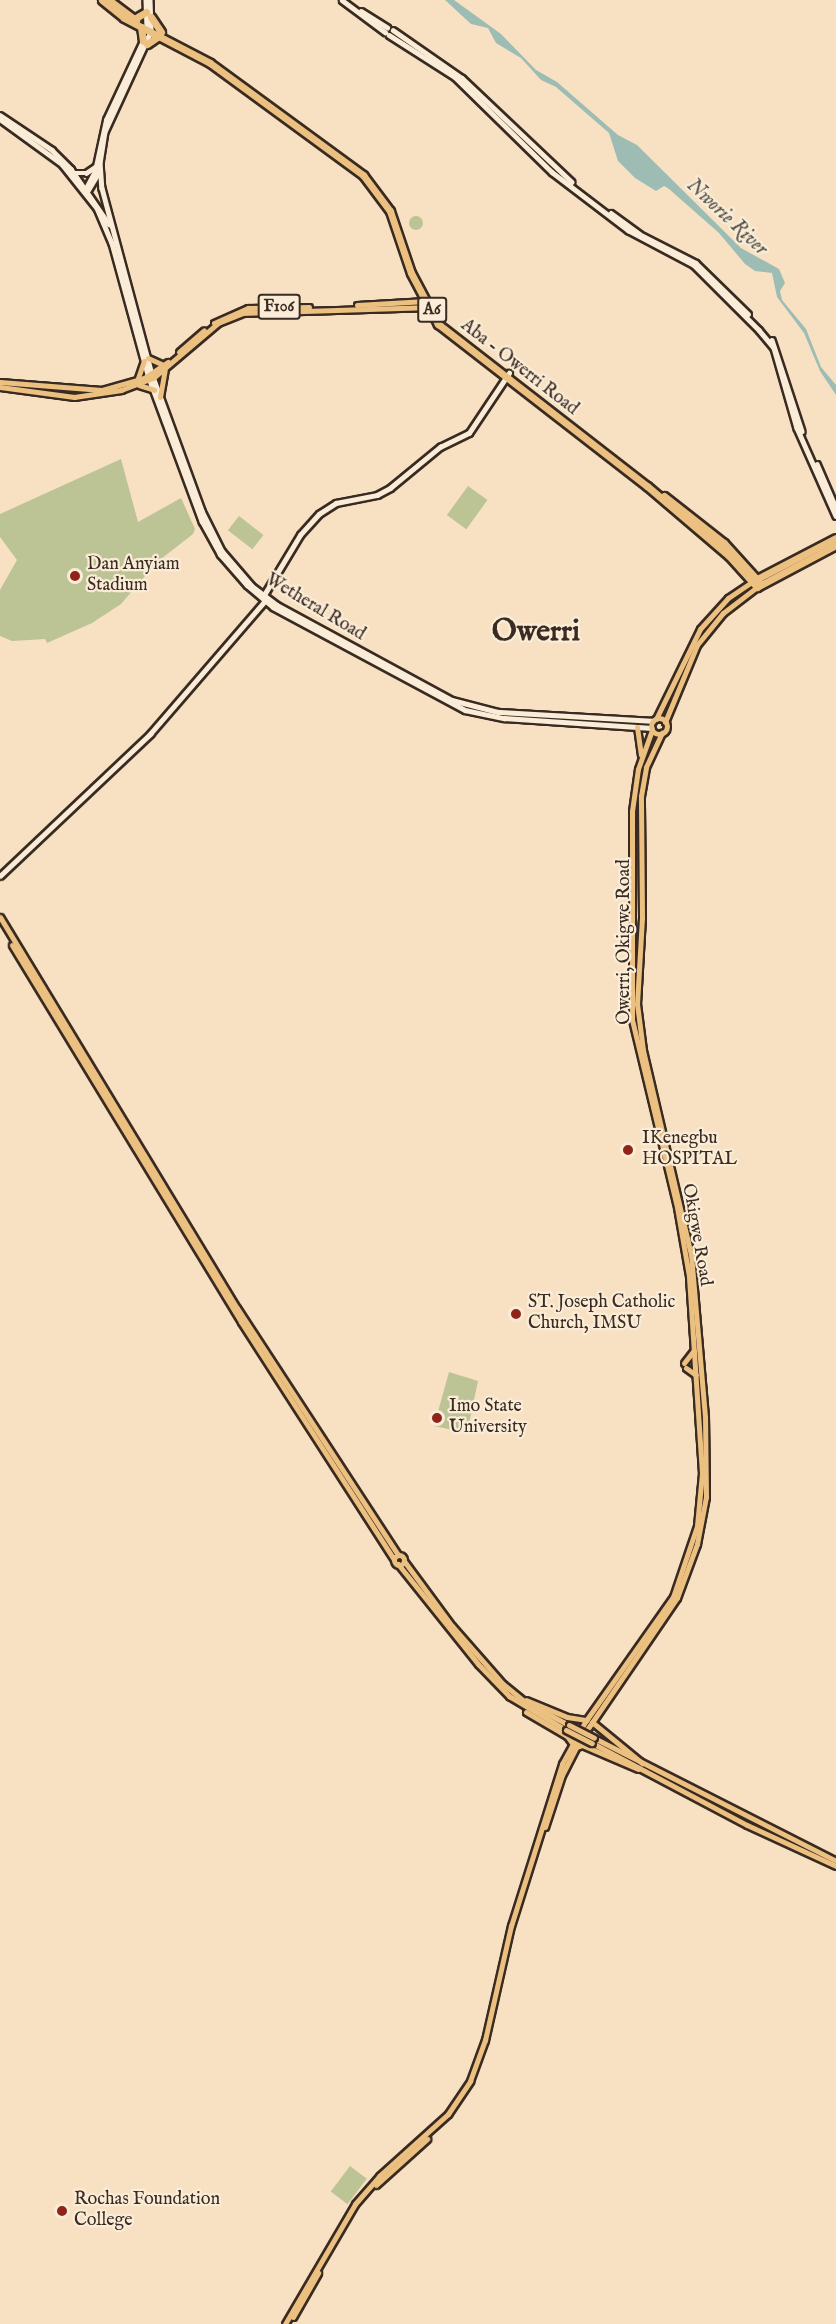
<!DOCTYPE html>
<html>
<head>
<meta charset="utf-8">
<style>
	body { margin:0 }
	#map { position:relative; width:836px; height:2324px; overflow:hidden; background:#f7e1c2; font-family:"IM FELL English",serif }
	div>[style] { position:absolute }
	.green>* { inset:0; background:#bcc394; transform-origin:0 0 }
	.round { border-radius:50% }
	.water>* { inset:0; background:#9dbdb4 }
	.roads { filter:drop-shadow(2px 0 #392b21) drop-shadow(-2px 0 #392b21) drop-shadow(0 2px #392b21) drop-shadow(0 -2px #392b21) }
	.secondary>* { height:4.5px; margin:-2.25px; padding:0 2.25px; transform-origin:2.25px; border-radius:2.25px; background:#faecd7 }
	.primary>* { height:5px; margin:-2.5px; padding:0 2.5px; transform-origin:2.5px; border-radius:2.5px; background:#ecc081 }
	.primary>.ring { margin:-2.5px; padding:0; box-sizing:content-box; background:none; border:5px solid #ecc081; border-radius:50% }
	.highway>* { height:7px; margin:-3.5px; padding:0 3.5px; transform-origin:3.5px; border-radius:3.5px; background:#ecc081 }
	.bridges { filter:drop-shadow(2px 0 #392b21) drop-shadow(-2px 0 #392b21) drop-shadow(0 2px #392b21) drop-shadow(0 -2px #392b21) }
	.primary-bridge>* { height:5px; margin:-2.5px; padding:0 2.5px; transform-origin:2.5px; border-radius:2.5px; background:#ecc081 }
	.dots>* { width:16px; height:16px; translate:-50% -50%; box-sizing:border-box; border:3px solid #faecd7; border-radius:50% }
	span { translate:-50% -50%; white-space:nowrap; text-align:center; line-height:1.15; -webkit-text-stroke:4.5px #faecd7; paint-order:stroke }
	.shield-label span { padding:2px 4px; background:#faecd7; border:2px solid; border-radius:4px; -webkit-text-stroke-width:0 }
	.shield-label { font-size:16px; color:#392b21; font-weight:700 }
	.street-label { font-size:18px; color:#392b21 }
	.poi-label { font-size:18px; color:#392b21 }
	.left { translate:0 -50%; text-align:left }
	.water-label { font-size:20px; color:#525046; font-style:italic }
	.town-label { font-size:30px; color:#392b21; font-weight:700 }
</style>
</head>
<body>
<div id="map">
	<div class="green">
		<i class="round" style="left:409px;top:216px;width:14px;height:14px"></i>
		<i style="clip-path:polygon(121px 459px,138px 522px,181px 498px,195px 529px,193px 534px,157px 562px,121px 604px,92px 623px,47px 643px,45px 639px,12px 641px,0 636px,0 590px,17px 560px,0 537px,0 514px)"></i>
		<i style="left:468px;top:486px;width:24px;height:36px;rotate:36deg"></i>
		<i style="left:239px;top:516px;width:31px;height:18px;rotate:38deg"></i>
		<i style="clip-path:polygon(449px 1372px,478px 1381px,467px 1433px,434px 1426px)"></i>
		<i style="left:350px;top:2166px;width:21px;height:32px;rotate:37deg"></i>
	</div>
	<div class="water">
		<i style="clip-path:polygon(445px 0,454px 0,501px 34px,536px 70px,557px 82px,618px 135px,637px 145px,741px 248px,779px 269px,785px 283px,780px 291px,782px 300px,806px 329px,821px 367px,836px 385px,836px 395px,820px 371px,804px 333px,777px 297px,772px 273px,755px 271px,745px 264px,719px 233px,669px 189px,664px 186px,656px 191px,635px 178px,618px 161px,609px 133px,556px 87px,541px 80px,521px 58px,496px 43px,488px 28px,471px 24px)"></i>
	</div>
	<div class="roads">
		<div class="secondary">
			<i style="left:146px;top:0;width:30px;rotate:88deg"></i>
			<i style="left:150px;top:0;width:32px;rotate:88deg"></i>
			<i style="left:151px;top:32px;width:110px;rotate:114.7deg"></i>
			<i style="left:105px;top:132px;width:30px;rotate:99deg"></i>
			<i style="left:100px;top:162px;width:26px;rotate:86deg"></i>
			<i style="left:102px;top:188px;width:193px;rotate:75deg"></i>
			<i style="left:152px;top:374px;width:146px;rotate:69.9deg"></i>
			<i style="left:202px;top:511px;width:45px;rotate:63.4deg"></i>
			<i style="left:222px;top:551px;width:46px;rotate:49.4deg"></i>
			<i style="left:252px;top:586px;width:31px;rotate:37deg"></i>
			<i style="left:277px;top:605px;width:199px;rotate:28.5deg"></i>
			<i style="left:452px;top:700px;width:48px;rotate:14.6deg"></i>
			<i style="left:498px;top:712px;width:155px;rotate:3.3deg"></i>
			<i style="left:342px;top:0;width:54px;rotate:36.7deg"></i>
			<i style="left:361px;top:11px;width:31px;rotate:32deg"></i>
			<i style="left:393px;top:30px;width:84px;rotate:34.8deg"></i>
			<i style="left:462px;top:78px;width:151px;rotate:43.4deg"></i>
			<i style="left:389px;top:35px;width:78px;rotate:32.5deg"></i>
			<i style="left:455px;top:77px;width:136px;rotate:44.4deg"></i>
			<i style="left:552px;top:172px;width:96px;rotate:37.3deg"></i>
			<i style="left:628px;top:230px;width:75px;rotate:27.9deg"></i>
			<i style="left:694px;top:265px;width:92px;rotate:45deg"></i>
			<i style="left:759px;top:330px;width:23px;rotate:50deg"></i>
			<i style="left:774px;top:348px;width:83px;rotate:74deg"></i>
			<i style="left:797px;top:428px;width:96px;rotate:66.1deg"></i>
			<i style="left:0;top:115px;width:63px;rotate:33.9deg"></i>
			<i style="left:52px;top:150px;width:27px;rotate:45deg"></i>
			<i style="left:71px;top:169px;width:67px;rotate:55.4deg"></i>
			<i style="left:0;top:119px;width:77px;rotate:36deg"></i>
			<i style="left:62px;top:164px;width:56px;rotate:51.5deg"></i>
			<i style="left:97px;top:208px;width:38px;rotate:67deg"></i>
			<i style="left:112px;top:243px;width:137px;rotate:74.7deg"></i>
			<i style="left:148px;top:375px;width:156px;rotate:69.7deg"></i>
			<i style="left:202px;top:521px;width:38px;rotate:61deg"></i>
			<i style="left:220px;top:554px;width:41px;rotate:48.9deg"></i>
			<i style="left:247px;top:585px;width:34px;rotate:40deg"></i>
			<i style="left:273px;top:607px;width:218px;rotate:28.2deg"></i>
			<i style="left:465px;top:710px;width:40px;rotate:12deg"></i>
			<i style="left:504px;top:718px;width:148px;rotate:3.9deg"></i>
			<i style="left:75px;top:173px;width:11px"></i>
			<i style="left:86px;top:173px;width:11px;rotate:-34deg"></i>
			<i style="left:85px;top:190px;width:21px;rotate:-62deg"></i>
			<i style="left:95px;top:171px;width:52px;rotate:-77.8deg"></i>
			<i style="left:106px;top:120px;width:87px;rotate:-64.9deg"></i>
			<i style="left:88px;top:190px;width:21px;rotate:-59deg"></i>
			<i style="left:611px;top:213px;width:39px;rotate:36deg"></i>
			<i style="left:643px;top:236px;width:59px;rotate:27deg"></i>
			<i style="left:696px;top:263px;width:73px;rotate:44.4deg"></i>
			<i style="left:772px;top:340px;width:96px;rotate:71.8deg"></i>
			<i style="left:817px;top:464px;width:48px;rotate:66.6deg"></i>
			<i style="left:264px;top:595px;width:70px;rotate:-59deg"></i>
			<i style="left:300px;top:535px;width:28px;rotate:-48deg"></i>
			<i style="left:319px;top:514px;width:20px;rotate:-33deg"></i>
			<i style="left:336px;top:503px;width:42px;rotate:-11deg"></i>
			<i style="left:377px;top:495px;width:15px;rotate:-28deg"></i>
			<i style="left:390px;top:488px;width:65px;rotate:-39.4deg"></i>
			<i style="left:440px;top:447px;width:32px;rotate:-26deg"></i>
			<i style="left:469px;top:433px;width:72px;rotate:-56.3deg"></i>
			<i style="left:0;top:876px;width:207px;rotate:-43.4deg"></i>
			<i style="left:150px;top:734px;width:176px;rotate:-49.2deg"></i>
		</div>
		<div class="primary">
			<i style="left:357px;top:305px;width:69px;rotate:-3.3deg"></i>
			<i style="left:214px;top:323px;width:37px;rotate:-24deg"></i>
			<i style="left:248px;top:308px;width:61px;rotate:-0.9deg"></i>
			<i style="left:179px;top:352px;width:33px;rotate:-41deg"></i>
			<i style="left:148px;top:358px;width:17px;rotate:24deg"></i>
			<i style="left:138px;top:378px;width:18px;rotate:-71deg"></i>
			<i style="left:0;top:382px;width:102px;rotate:4.5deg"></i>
			<i style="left:102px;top:390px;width:44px;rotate:-15.9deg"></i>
			<i style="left:144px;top:378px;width:29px;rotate:-34deg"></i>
			<i style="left:139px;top:385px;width:16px;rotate:18deg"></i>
			<i style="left:0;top:387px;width:75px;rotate:7.7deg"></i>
			<i style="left:74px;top:397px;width:48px;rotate:-8.5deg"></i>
			<i style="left:121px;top:390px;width:34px;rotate:-21deg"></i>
			<i style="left:153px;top:378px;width:85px;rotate:-40.2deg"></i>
			<i style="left:218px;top:323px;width:27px;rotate:-22deg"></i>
			<i style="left:243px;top:313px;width:187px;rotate:-1.8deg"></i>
			<i style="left:160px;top:397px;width:27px;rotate:-80deg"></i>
			<i class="ring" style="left:651px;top:718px;width:11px;height:11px"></i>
			<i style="left:656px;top:719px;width:100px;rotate:-63.9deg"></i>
			<i style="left:700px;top:629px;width:42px;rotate:-47.9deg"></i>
			<i style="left:728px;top:598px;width:30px;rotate:-34deg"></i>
			<i style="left:665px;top:722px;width:83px;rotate:-67.4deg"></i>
			<i style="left:697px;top:645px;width:41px;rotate:-50.9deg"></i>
			<i style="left:723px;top:613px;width:43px;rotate:-37.4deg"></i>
			<i style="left:637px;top:727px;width:28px;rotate:82deg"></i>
			<i style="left:0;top:917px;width:457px;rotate:58.8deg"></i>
			<i style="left:237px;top:1308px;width:295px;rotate:56.9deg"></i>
			<i style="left:12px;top:945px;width:441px;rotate:58.7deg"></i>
			<i style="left:241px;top:1322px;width:282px;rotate:57.2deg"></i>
			<i style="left:684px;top:1363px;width:16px;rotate:-52deg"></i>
			<i style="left:686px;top:1368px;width:12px;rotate:35deg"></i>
			<i class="ring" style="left:394px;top:1555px;width:5px;height:5px"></i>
			<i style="left:404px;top:1561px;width:81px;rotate:53.6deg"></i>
			<i style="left:452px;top:1626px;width:77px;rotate:48.7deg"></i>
			<i style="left:503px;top:1684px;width:28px;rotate:39deg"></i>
			<i style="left:525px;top:1702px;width:50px;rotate:27.6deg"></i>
			<i style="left:398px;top:1564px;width:128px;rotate:51.3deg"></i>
			<i style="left:478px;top:1664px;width:45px;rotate:45.9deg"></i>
			<i style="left:509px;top:1696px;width:66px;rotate:30.8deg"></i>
			<i style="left:526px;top:1700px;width:44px;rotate:22.5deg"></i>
			<i style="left:567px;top:1717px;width:20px;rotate:9deg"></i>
			<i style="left:526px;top:1712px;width:48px;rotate:30.3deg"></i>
			<i style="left:567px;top:1736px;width:9px;rotate:54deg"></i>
			<i style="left:592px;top:1722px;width:65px;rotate:39.4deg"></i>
			<i style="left:594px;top:1738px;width:271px;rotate:26.9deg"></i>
			<i style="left:592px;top:1743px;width:175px;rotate:27.9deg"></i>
			<i style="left:747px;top:1825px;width:98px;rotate:24.7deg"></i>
			<i style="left:576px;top:1747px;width:6px;rotate:-18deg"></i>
			<i style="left:582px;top:1745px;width:61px;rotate:23.2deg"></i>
			<i style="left:545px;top:1827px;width:55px;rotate:-71.9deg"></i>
			<i style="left:562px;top:1775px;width:39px;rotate:-63deg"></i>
			<i style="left:580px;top:1740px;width:172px;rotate:-55.7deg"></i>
			<i style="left:677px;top:1598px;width:58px;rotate:-69.7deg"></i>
			<i style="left:697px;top:1544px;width:48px;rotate:-79.2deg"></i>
			<i style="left:706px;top:1497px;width:80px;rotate:-90.7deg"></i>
			<i style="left:705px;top:1417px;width:163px;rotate:-94.9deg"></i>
			<i style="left:691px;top:1255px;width:211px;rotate:-103.2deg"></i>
			<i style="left:643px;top:1050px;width:46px;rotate:-97.4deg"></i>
			<i style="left:637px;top:1004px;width:86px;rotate:-86.7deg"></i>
			<i style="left:642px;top:918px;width:122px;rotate:-90.5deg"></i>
			<i style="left:641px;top:796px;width:29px;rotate:-80deg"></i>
			<i style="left:646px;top:767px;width:38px;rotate:-65deg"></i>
			<i style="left:376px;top:2185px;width:69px;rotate:-42deg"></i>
			<i style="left:293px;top:2317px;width:51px;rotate:-60.4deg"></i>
			<i style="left:285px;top:2324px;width:139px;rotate:-59.7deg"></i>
			<i style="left:355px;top:2204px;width:37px;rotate:-49deg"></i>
			<i style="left:379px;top:2176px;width:93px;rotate:-41.9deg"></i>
			<i style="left:448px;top:2114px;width:40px;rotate:-56deg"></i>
			<i style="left:470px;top:2081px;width:44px;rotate:-69.9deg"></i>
			<i style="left:485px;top:2040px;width:117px;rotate:-77.2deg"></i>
			<i style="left:511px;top:1926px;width:170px;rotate:-72.5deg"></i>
			<i style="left:562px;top:1764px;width:48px;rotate:-61.3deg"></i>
			<i style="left:585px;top:1722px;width:153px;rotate:-54.9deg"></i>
			<i style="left:673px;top:1597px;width:75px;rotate:-71.3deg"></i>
			<i style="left:697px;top:1526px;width:53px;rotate:-84.6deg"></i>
			<i style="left:702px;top:1473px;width:197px;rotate:-93.8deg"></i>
			<i style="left:689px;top:1276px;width:70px;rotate:-99.9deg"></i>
			<i style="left:677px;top:1207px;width:192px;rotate:-103.5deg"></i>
			<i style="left:632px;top:1020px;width:209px;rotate:-90deg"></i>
			<i style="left:632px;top:811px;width:42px;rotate:-81.9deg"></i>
			<i style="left:638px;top:769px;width:41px;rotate:-70.3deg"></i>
		</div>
		<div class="highway">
			<i style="left:102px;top:0;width:28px;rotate:39deg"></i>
			<i style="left:124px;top:18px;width:97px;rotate:27.6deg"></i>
			<i style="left:210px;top:63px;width:190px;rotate:36.2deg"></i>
			<i style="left:363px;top:175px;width:45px;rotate:53.1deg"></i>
			<i style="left:390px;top:211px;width:65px;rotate:71.3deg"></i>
			<i style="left:411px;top:273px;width:58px;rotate:62.1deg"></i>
			<i style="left:438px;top:324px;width:264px;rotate:37.8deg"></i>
			<i style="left:647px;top:486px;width:108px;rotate:40.5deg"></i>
			<i style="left:729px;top:556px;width:42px;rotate:47.9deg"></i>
			<i style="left:757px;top:587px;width:89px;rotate:-28deg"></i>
			<i style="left:109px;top:0;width:34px;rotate:37deg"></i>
			<i style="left:151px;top:17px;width:18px;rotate:56deg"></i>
			<i style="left:134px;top:19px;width:14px;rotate:-30deg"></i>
			<i style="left:141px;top:27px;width:14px;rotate:82deg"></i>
			<i style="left:147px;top:44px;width:14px;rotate:-34deg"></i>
			<i style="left:664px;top:496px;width:76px;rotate:38.1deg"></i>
			<i style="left:724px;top:543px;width:55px;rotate:47.9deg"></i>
			<i style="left:753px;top:581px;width:93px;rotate:-27.4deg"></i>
		</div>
	</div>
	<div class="bridges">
		<div class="primary-bridge">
			<i style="left:569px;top:1725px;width:28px;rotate:27deg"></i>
			<i style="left:566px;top:1730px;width:29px;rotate:27deg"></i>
		</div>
	</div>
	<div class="dots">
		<i style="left:75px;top:576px;background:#8f2418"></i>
		<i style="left:628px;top:1150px;background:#8f2418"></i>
		<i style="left:516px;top:1314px;background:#8f2418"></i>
		<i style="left:437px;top:1418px;background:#8f2418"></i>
		<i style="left:62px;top:2211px;background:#8f2418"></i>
	</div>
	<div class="shield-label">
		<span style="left:279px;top:307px">F106</span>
		<span style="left:432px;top:310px">A6</span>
	</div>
	<div class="street-label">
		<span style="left:519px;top:368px;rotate:38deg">Aba - Owerri Road</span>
		<span style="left:315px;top:608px;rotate:31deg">Wetheral Road</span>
		<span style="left:625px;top:942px;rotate:-90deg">Owerri, Okigwe Road</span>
		<span style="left:696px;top:1235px;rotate:80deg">Okigwe Road</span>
	</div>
	<div class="poi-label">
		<span class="left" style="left:87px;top:576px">Dan Anyiam<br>Stadium</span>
		<span class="left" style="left:642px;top:1150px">IKenegbu<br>HOSPITAL</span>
		<span class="left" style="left:528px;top:1314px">ST. Joseph Catholic<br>Church, IMSU</span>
		<span class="left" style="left:449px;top:1418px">Imo State<br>University</span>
		<span class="left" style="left:74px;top:2211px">Rochas Foundation<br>College</span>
	</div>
	<div class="water-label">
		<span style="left:727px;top:217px;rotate:43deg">Nworie River</span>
	</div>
	<div class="town-label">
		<span style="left:536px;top:632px">Owerri</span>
	</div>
</div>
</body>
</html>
